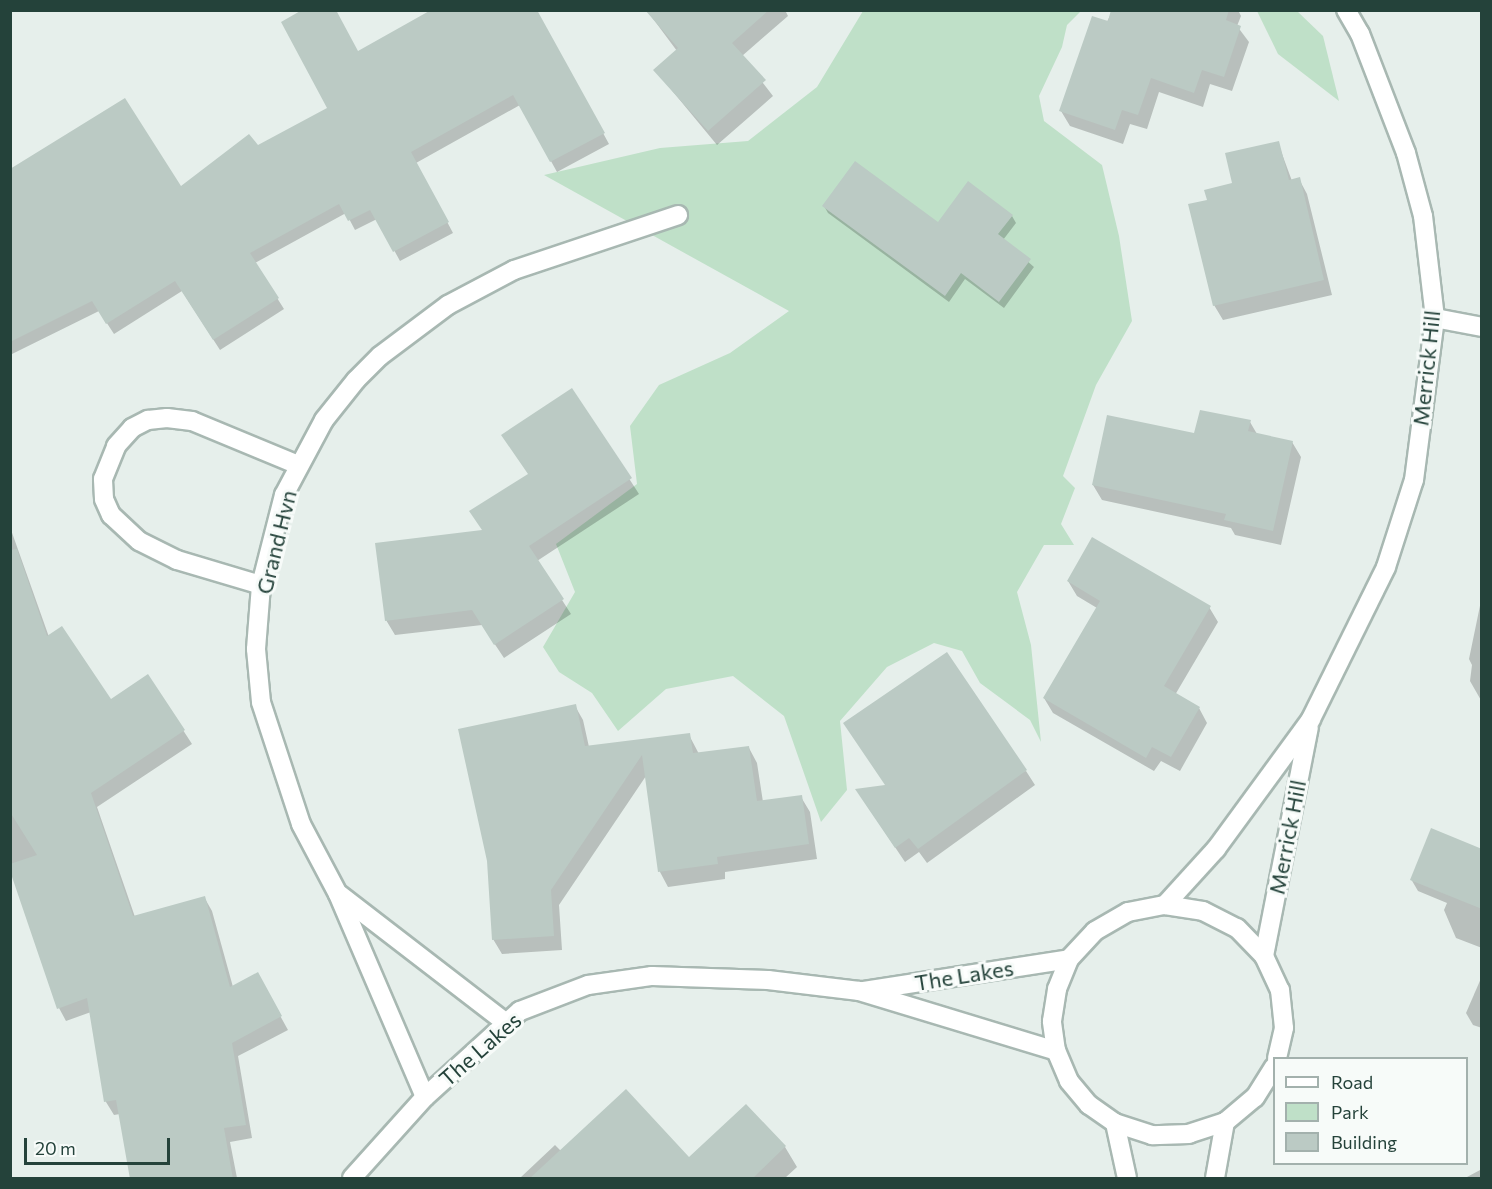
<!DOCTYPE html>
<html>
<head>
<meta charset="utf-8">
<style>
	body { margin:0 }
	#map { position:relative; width:1492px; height:1189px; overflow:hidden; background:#e6efeb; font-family:Commissioner,sans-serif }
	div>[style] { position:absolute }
	.green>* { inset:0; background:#bfe0c8 }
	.shadow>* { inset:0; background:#0003 }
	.building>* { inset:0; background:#bbcac4 }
	.roads { filter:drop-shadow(2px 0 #a8b8b2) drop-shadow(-2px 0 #a8b8b2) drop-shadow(0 2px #a8b8b2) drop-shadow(0 -2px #a8b8b2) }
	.street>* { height:18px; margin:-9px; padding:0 9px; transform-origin:9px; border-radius:9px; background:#fff }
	span { translate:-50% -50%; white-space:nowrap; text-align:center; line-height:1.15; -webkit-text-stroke:6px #f7fbf9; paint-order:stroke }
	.street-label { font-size:22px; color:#24423a }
	.frame { position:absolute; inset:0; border:12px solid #24423a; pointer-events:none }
	.legend { position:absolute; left:1273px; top:1057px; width:195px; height:108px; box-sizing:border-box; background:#f7fbf9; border:2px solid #a3b1ad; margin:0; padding:8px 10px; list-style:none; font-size:18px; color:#24423a }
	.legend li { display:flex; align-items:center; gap:12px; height:30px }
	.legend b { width:30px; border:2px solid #a3b1ad }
	.scale { position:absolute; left:24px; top:1138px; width:146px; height:27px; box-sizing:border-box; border:3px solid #24423a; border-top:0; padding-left:8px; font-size:18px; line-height:21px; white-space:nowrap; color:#24423a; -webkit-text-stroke:4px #f7fbf9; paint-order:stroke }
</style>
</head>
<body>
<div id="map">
	<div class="green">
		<i style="clip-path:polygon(863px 11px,1081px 11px,1067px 25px,1062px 47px,1039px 96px,1044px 121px,1102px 165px,1119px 236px,1132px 321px,1096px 385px,1063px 476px,1075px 488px,1061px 524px,1074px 545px,1044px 545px,1017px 592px,1031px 645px,1041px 742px,1030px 720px,980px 683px,962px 651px,934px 643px,887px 667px,840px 721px,847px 790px,821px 822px,784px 716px,733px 676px,666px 689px,618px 731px,592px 693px,559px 672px,543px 647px,575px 592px,556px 544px,637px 484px,630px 426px,659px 385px,730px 353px,789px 311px,544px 175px,660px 148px,748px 141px,817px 87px)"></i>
		<i style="clip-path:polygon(1257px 11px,1297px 11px,1323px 36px,1339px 101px,1278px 54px)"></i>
	</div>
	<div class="shadow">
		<i style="clip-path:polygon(536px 10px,609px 144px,557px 172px,520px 105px,416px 163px,453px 233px,400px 261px,377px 219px,355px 230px,346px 213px,255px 263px,284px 309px,220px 350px,182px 291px,114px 334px,99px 311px,10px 355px,10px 171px,180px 188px,329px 109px,357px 53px)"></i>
		<i style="clip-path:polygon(785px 10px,788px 16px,742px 56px,773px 96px,717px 145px,655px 70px,677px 51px,648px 12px)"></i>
		<i style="clip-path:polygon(1113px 10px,1238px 10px,1241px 16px,1237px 26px,1249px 42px,1232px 91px,1210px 84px,1203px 107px,1159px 92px,1147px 129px,1130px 124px,1123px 144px,1070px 126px,1061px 111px)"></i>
		<i style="clip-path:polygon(1278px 143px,1292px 181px,1299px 179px,1307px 194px,1332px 295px,1223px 320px,1214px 305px,1209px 201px,1234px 184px)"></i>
		<i style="clip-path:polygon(824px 206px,939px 224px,1012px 216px,1016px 223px,1003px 240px,1034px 267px,1004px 308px,965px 279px,949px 302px,828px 213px)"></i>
		<i style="clip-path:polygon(572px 390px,639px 494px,537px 561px,571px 614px,504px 658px,482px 625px,395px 635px,386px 620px,483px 531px,529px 476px)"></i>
		<i style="clip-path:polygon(1250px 422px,1257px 434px,1292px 442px,1301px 457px,1281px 545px,1235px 535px,1231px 528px,1102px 500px,1093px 485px,1195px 435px)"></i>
		<i style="clip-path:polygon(10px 527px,49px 637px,110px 702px,148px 676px,192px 744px,97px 807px,135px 917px,204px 897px,212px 911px,233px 987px,257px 974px,288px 1030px,238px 1056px,252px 1138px,230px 1142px,237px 1178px,131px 1178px,120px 1114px,114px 1115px,106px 1102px,91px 1012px,66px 1021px,59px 1008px,10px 867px)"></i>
		<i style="clip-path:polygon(1068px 581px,1209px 607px,1218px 622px,1175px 695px,1199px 708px,1207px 723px,1180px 771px,1161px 761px,1154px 771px,1053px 713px,1044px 698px,1097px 608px,1077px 596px)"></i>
		<i style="clip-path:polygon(1482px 596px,1482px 702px,1470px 681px,1472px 665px,1469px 659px)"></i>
		<i style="clip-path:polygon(575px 706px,583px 720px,589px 747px,689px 735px,699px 754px,749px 748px,757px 763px,763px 802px,801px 797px,810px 812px,817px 859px,725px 872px,725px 879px,668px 887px,660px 872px,646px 776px,559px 905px,562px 950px,502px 954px,493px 939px)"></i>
		<i style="clip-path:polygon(1026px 771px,1035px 785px,927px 863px,919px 852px,905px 862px,866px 804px)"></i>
		<i style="clip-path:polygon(1482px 850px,1482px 948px,1456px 938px,1444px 910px,1447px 903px,1418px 891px,1411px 879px)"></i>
		<i style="clip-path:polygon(1482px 976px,1482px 1028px,1473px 1025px,1466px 1013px)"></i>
		<i style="clip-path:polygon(745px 1106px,785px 1147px,797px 1167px,785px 1178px,520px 1178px,555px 1145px,561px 1151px,689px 1159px)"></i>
		<i style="clip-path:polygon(1482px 1169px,1482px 1178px,1468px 1178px,1467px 1177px)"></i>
	</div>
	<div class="building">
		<i style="clip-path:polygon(302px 10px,336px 10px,358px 51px,431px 10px,537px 10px,605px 133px,550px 162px,513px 95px,411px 152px,449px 222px,393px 252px,370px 210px,348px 221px,339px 204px,250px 253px,279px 298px,213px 340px,175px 281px,106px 324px,92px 301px,10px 342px,10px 169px,125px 98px,181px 186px,249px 134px,258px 145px,327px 108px,281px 22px)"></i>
		<i style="clip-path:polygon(645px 10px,769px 10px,732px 43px,766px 80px,708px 131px,653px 70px,678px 48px)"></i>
		<i style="clip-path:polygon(1111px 10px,1229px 10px,1226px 20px,1241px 26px,1224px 77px,1202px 70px,1194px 93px,1151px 78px,1138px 115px,1122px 110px,1115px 130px,1059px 111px,1092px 16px,1108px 21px)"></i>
		<i style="clip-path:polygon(1279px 141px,1289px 180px,1300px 177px,1324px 280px,1213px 306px,1188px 204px,1207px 200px,1204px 190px,1232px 183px,1225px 153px)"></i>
		<i style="clip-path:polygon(855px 161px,938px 222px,968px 181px,1013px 215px,998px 234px,1031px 259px,999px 302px,961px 273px,945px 296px,822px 206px)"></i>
		<i style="clip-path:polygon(572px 388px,632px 478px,529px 546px,564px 599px,494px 645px,472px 610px,385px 621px,375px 543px,482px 530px,469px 511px,528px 474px,501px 435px)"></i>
		<i style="clip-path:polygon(1200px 410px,1251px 420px,1248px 431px,1293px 441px,1273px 531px,1224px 520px,1226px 514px,1092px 485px,1107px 415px,1194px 433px)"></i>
		<i style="clip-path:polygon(1092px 537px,1211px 606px,1164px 686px,1200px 707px,1171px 757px,1152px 747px,1146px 758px,1043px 698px,1100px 601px,1067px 581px)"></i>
		<i style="clip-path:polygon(17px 549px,47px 636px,62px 626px,111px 699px,148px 674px,185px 730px,91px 793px,133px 916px,205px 896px,230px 987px,258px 972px,282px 1016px,232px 1043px,246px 1125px,224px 1128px,233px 1179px,130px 1179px,116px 1100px,104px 1102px,87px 998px,57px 1009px,10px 871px,10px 864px,37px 855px,10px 812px,10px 550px)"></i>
		<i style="clip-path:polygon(947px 652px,1027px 770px,918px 849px,909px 838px,895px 848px,855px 789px,885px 785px,843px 723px)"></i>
		<i style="clip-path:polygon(576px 704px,585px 746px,690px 733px,693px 753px,749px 746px,757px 801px,802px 795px,809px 844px,717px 857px,718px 864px,658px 872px,642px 755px,551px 890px,554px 936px,492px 940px,487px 861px,458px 729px)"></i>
		<i style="clip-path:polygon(1431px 828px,1482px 849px,1482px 909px,1410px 880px)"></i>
		<i style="clip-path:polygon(626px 1089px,689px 1157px,746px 1104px,786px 1146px,752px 1179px,529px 1179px)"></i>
	</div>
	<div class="roads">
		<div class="street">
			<i style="left:1435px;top:318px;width:48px;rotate:10.8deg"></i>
			<i style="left:261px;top:585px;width:88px;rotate:-163.4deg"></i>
			<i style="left:177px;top:560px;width:42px;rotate:-153.4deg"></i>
			<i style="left:139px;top:541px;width:38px;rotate:-137deg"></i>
			<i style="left:111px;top:515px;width:17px;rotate:-114deg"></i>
			<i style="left:104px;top:499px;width:20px;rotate:-93deg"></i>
			<i style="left:103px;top:479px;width:35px;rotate:-68deg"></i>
			<i style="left:116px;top:446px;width:24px;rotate:-48deg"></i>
			<i style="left:132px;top:428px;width:18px;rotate:-27deg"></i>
			<i style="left:148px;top:420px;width:19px;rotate:-6deg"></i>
			<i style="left:167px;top:418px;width:25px;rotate:7deg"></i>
			<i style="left:192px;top:421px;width:115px;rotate:22.5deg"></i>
			<i style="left:340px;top:895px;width:210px;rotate:37.6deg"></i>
			<i style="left:1165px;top:905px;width:76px;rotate:-47.7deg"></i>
			<i style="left:1216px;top:849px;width:161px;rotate:-53.8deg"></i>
			<i style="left:1311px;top:719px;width:169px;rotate:-63.7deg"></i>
			<i style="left:1386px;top:567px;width:91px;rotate:-72.2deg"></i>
			<i style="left:1414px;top:480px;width:163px;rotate:-82.6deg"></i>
			<i style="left:1435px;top:318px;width:103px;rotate:-96.7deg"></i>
			<i style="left:1423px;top:216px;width:65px;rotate:-105.1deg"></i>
			<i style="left:1406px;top:153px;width:128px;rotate:-111.1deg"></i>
			<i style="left:1360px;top:34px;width:28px;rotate:-120deg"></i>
			<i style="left:1264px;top:956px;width:233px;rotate:-78.9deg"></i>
			<i style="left:863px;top:991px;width:208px;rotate:-8.8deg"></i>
			<i style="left:1274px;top:1067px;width:36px;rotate:122deg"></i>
			<i style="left:1255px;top:1097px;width:39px;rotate:140deg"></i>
			<i style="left:1225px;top:1122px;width:38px;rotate:162deg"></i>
			<i style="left:1189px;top:1134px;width:37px;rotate:178deg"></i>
			<i style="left:1152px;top:1135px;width:39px;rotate:-162deg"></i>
			<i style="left:1115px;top:1123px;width:32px;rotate:-145deg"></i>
			<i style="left:1089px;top:1105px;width:31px;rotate:-130deg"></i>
			<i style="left:1069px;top:1081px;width:33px;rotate:-113deg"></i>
			<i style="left:1056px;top:1051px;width:30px;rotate:-98deg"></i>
			<i style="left:1052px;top:1021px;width:32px;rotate:-81deg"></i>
			<i style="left:1057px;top:989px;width:32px;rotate:-68deg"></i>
			<i style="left:1069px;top:959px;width:38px;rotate:-47deg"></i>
			<i style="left:1095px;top:931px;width:38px;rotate:-30deg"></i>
			<i style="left:1128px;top:912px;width:38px;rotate:-11deg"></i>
			<i style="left:1165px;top:905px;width:38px;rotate:9deg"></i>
			<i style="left:1203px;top:911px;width:38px;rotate:27deg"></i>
			<i style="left:1237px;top:928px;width:39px;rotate:46deg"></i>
			<i style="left:1264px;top:956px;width:38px;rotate:65deg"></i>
			<i style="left:1280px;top:990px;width:38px;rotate:84deg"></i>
			<i style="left:1284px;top:1028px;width:31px;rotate:103deg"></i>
			<i style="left:425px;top:1097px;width:221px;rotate:-113.2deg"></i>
			<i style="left:338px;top:894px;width:79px;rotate:-117.9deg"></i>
			<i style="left:301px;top:824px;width:128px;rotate:-108.2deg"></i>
			<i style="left:261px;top:702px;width:53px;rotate:-95.4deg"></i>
			<i style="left:256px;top:649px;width:64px;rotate:-85.5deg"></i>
			<i style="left:261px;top:585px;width:93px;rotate:-75.7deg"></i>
			<i style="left:284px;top:495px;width:85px;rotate:-61.9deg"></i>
			<i style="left:324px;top:420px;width:51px;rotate:-51.3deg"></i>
			<i style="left:356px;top:380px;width:34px;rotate:-45deg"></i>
			<i style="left:380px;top:356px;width:85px;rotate:-36.9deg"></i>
			<i style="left:448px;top:305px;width:75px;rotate:-27.9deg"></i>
			<i style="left:514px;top:270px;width:173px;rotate:-18.5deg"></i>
			<i style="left:1115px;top:1123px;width:56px;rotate:77.7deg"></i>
			<i style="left:352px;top:1178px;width:109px;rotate:-48deg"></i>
			<i style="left:425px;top:1097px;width:128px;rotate:-42.2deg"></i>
			<i style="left:520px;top:1011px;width:73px;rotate:-20.9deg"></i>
			<i style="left:588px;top:985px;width:65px;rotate:-8deg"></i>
			<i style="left:652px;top:976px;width:116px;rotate:2deg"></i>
			<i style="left:768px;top:980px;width:92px;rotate:6.9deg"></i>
			<i style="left:859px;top:991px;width:206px;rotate:16.9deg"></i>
			<i style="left:1215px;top:1178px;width:57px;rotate:-79.9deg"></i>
		</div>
	</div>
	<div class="street-label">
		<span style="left:1426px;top:368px;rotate:-84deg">Merrick Hill</span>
		<span style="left:276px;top:542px;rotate:-76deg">Grand Hvn</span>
		<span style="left:1287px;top:837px;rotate:-79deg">Merrick Hill</span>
		<span style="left:964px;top:975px;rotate:-9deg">The Lakes</span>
		<span style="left:480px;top:1049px;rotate:-41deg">The Lakes</span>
	</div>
	<div class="frame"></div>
	<ul class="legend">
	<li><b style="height:8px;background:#fff"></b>Road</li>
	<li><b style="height:16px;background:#bfe0c8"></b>Park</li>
	<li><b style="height:16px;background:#bbcac4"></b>Building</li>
	</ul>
	<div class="scale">20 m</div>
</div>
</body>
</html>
